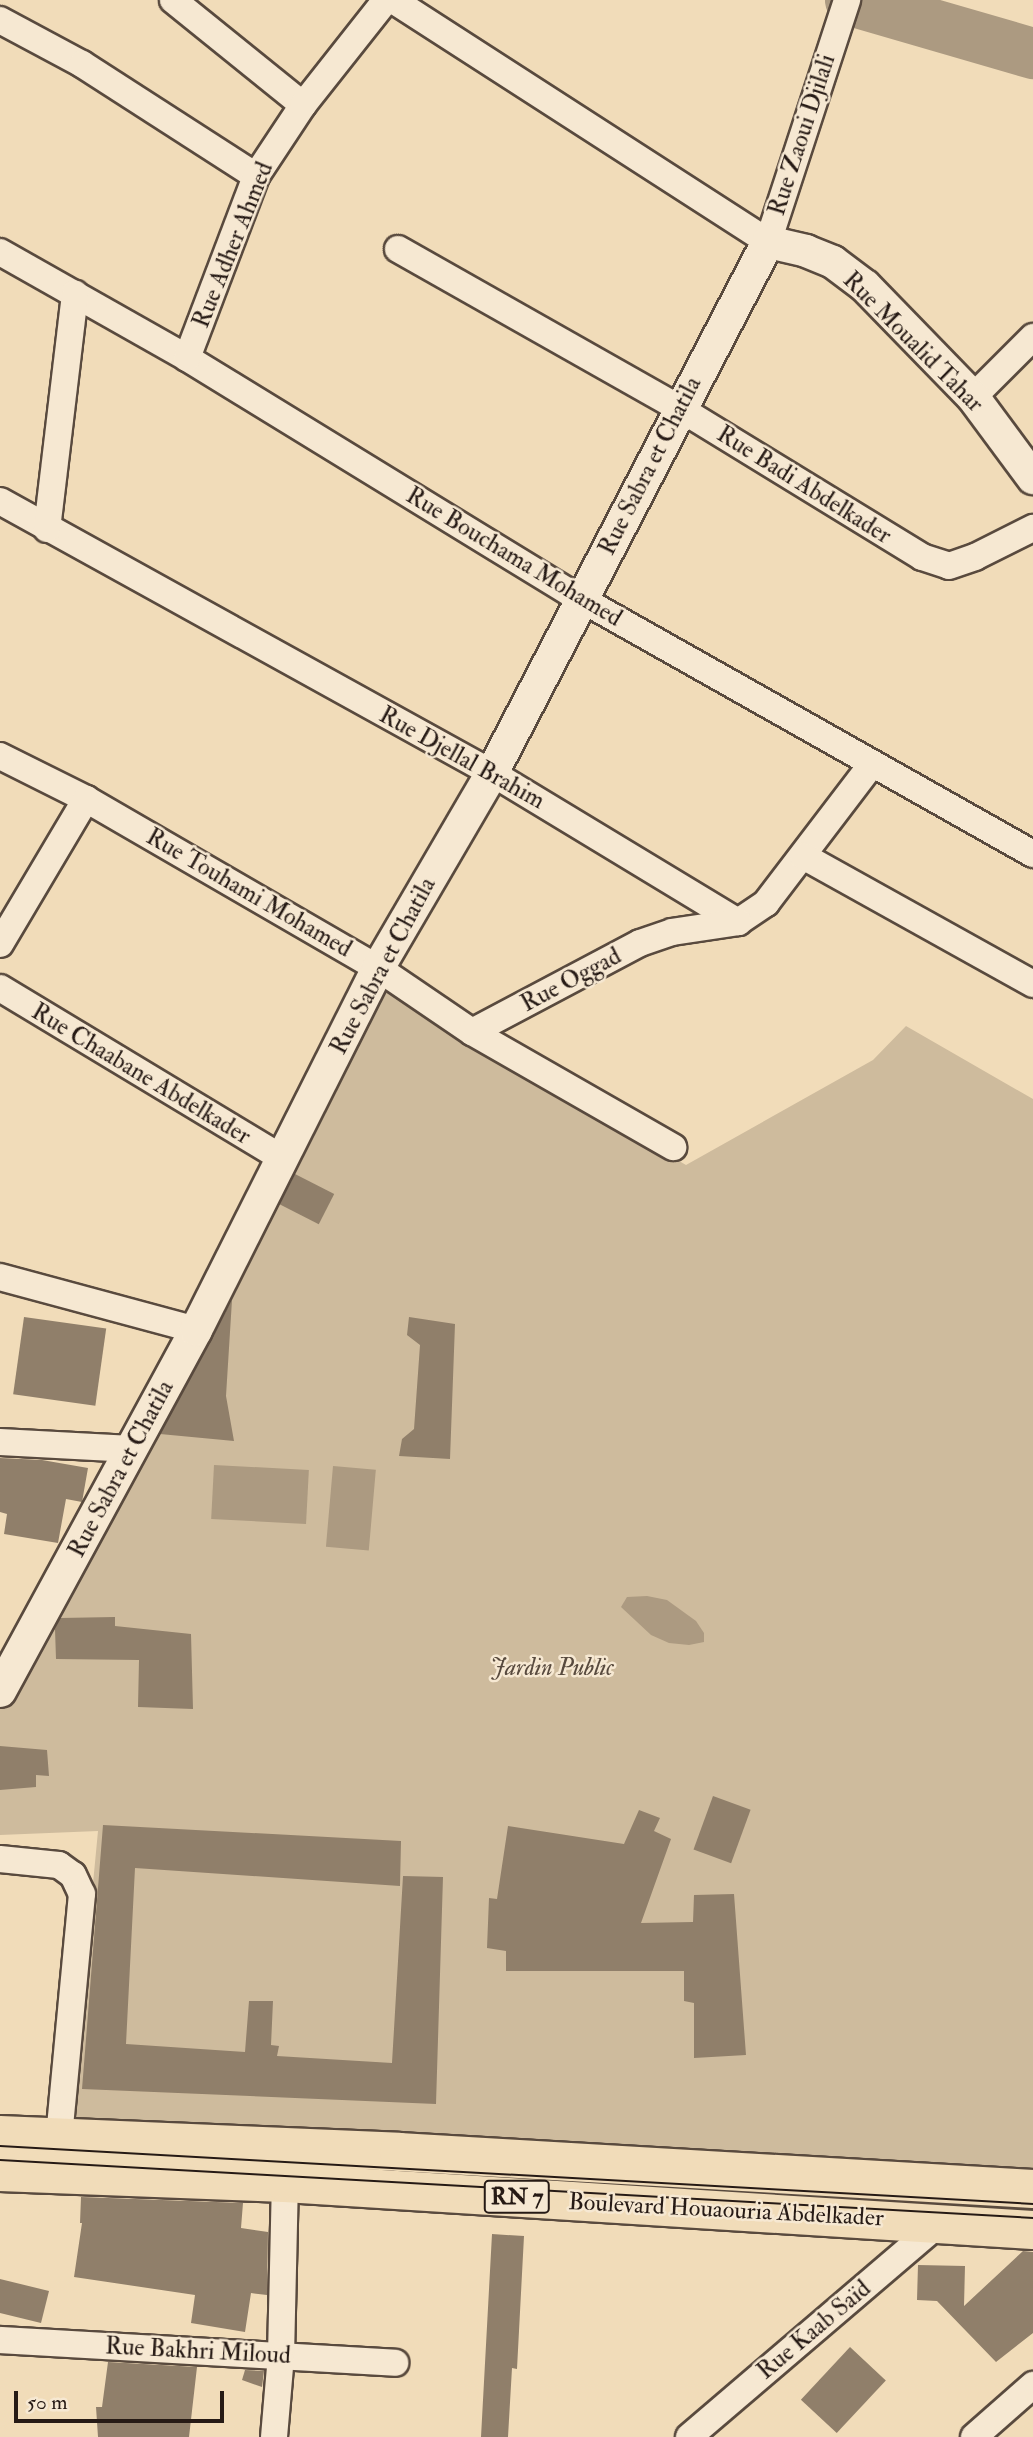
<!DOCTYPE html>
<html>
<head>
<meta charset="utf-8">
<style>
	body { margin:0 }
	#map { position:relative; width:1033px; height:2437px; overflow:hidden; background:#f1dcb9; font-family:"IM FELL Double Pica",serif }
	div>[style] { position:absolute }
	.green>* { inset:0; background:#cebb9d }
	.water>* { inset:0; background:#ac9a81; transform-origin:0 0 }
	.river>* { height:51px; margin:-25.5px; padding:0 25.5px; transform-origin:25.5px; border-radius:25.5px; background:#ac9a81 }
	.building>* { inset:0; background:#907f6a; transform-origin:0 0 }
	.roads { filter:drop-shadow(2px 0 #594a3e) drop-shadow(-2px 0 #594a3e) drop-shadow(0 2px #594a3e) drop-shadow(0 -2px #594a3e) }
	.minor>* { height:26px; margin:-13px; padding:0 13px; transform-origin:13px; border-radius:13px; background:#f6e8d2 }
	.tertiary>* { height:32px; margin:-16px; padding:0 16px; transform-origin:16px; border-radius:16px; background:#f6e8d2 }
	.primary>* { height:38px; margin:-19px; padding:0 19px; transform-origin:19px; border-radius:19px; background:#f1dcb9 }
	.tram>* { height:2px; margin:-1px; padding:0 1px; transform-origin:1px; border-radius:1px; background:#261a15 }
	span { translate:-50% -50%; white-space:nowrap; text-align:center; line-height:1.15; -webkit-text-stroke:5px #f6e8d2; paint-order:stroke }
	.shield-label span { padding:2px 5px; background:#f6e8d2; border:2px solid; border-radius:5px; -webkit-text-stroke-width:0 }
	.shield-label { font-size:23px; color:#261a15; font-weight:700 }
	.street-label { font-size:24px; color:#261a15 }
	.park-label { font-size:24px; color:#584a3e; font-style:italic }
	.scale { position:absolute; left:14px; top:2391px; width:210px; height:32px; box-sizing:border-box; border:4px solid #261a15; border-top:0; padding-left:9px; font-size:21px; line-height:24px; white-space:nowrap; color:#261a15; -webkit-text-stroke:5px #f6e8d2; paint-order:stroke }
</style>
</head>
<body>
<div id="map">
	<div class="green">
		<i style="clip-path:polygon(388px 991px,686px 1165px,873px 1060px,906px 1026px,1033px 1099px,1033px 2171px,70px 2125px,98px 1831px,0 1835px,0 1684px,373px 993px)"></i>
	</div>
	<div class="water">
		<i style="left:214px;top:1465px;width:95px;height:54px;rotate:3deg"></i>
		<i style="left:333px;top:1466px;width:43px;height:81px;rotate:5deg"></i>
		<i style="clip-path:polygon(647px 1596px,667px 1600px,696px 1621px,704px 1633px,704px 1642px,689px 1645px,669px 1643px,651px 1635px,621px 1607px,627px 1597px)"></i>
	</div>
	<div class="river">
		<i style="left:850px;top:0;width:191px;rotate:16.2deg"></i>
	</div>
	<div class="building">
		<i style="left:295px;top:1174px;width:44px;height:34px;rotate:27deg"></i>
		<i style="clip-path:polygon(232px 1300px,226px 1396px,234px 1441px,160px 1434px)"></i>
		<i style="left:24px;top:1317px;width:83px;height:78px;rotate:8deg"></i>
		<i style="clip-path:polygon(409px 1317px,455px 1324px,450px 1459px,399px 1456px,402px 1439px,414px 1429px,420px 1345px,407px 1335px)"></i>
		<i style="clip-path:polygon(0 1458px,42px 1460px,88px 1468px,82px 1502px,66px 1499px,58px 1543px,4px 1534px,7px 1514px,0 1512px)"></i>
		<i style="clip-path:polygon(115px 1617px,115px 1626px,191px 1634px,193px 1709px,138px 1707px,139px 1660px,56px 1659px,55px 1629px,60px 1618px)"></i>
		<i style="clip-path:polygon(0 1746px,47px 1750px,49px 1776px,36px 1775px,36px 1787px,0 1790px)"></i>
		<i style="left:713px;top:1796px;width:40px;height:57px;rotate:20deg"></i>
		<i style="clip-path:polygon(639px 1810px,660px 1818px,654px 1831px,671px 1839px,641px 1923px,693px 1922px,694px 1895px,734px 1894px,746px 2055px,694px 2058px,694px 2003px,684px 2001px,684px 1971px,506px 1971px,506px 1951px,487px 1948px,489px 1898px,497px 1899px,508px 1826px,624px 1844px)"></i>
		<i style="clip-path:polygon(103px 1825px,401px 1841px,400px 1886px,135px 1868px,126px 2044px,245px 2052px,249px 2001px,273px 2001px,271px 2045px,279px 2046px,277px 2056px,392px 2063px,403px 1876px,443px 1877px,436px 2104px,82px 2089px)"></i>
		<i style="clip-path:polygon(81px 2197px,243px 2203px,241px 2228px,268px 2232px,267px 2295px,251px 2293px,245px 2332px,191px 2323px,195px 2295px,74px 2277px,82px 2223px,80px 2223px)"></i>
		<i style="clip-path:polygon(492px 2234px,524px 2236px,517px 2369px,512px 2368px,508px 2437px,481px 2437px)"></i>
		<i style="clip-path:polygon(1023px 2251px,1033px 2252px,1033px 2333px,996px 2362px,937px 2301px,917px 2300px,918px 2265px,965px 2266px,964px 2306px)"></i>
		<i style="clip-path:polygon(0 2279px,49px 2291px,41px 2323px,0 2313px)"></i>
		<i style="left:850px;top:2347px;width:49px;height:72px;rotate:43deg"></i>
		<i style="clip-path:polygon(108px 2362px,197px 2367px,189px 2437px,98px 2437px,96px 2407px,102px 2407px)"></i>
		<i style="clip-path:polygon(245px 2370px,264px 2371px,262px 2387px,242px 2380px)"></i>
	</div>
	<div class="roads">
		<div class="minor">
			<i style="left:173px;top:0;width:167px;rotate:38.9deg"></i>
			<i style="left:393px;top:0;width:446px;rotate:32.8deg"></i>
			<i style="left:768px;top:242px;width:255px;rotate:-71.9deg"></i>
			<i style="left:0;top:20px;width:93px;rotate:28.2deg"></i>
			<i style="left:82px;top:64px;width:207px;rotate:32.8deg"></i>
			<i style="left:398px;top:249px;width:323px;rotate:29.5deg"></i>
			<i style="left:679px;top:408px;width:285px;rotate:31.5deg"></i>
			<i style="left:922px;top:557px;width:28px;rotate:18deg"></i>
			<i style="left:949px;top:566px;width:28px;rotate:-19deg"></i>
			<i style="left:975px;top:557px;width:65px;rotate:-26.6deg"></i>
			<i style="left:0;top:252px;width:215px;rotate:29.5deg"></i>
			<i style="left:187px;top:358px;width:462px;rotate:31.5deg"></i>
			<i style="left:581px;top:599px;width:519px;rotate:29.43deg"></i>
			<i style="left:187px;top:358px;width:195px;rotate:-69.2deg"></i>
			<i style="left:256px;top:176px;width:85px;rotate:-56.5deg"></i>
			<i style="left:303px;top:105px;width:134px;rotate:-51.7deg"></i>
			<i style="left:973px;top:397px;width:85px;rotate:-45deg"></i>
			<i style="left:0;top:501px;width:562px;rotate:28.94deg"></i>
			<i style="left:492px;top:773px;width:288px;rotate:31.2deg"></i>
			<i style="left:738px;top:922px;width:34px;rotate:-34deg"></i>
			<i style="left:766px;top:903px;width:175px;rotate:-52.7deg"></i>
			<i style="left:47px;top:529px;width:237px;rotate:-83.2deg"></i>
			<i style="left:0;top:756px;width:96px;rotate:26.6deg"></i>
			<i style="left:86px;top:799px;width:337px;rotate:30.1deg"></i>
			<i style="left:378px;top:968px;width:114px;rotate:34.2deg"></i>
			<i style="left:472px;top:1032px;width:232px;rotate:29.8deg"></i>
			<i style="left:803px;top:856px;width:263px;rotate:29.1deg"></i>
			<i style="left:0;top:944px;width:169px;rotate:-59.3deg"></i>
			<i style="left:0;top:988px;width:331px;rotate:31.1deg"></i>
			<i style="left:472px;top:1032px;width:190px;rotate:-27.9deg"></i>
			<i style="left:640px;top:943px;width:34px;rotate:-19deg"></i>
			<i style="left:672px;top:932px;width:67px;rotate:-8.6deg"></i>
			<i style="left:0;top:1277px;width:203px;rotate:15.1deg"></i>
			<i style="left:0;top:1442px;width:132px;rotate:3deg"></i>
			<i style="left:0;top:1859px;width:59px;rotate:5.8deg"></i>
			<i style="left:59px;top:1865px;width:17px;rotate:36deg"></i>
			<i style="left:73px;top:1875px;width:21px;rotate:65deg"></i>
			<i style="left:82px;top:1894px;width:245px;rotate:95.4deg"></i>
			<i style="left:0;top:2340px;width:396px;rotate:3.3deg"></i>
			<i style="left:274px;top:2437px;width:81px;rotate:-85.1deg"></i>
			<i style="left:281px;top:2356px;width:173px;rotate:-88.7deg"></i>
			<i style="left:689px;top:2437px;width:330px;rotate:-40.5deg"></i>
			<i style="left:974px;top:2437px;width:79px;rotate:-41.4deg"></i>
		</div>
		<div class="tertiary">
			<i style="left:0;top:1691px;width:411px;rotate:-61.5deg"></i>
			<i style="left:196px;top:1330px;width:405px;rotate:-63.3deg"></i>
			<i style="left:378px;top:968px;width:226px;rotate:-59.7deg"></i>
			<i style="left:492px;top:773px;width:598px;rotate:-62.54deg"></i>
			<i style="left:768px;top:242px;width:39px;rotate:13deg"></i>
			<i style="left:806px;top:251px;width:29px;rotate:22deg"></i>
			<i style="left:833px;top:262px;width:40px;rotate:37deg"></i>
			<i style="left:865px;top:286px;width:155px;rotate:45.8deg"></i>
			<i style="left:973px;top:397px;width:101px;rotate:53.5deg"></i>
		</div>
		<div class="primary">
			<i style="left:0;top:2135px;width:399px;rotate:2.4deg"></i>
			<i style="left:399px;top:2152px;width:635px;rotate:3.34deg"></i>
			<i style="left:0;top:2172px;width:285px;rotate:2.2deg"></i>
			<i style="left:285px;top:2183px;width:749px;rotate:3.6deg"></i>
		</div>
	</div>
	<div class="tram">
		<i style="left:0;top:2146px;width:1035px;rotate:3.21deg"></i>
		<i style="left:0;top:2160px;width:1035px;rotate:3.21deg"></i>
	</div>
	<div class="shield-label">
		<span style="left:517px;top:2197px">RN 7</span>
	</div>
	<div class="street-label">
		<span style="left:802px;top:135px;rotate:-72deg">Rue Zaoui Djilali</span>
		<span style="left:233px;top:245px;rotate:-68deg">Rue Adher Ahmed</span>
		<span style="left:913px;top:342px;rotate:45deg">Rue Moualid Tahar</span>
		<span style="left:650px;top:466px;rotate:-63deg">Rue Sabra et Chatila</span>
		<span style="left:804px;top:485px;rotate:32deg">Rue Badi Abdelkader</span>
		<span style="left:514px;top:557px;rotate:31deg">Rue Bouchama Mohamed</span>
		<span style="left:462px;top:758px;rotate:29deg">Rue Djellal Brahim</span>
		<span style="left:249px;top:893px;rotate:30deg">Rue Touhami Mohamed</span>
		<span style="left:383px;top:966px;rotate:-62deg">Rue Sabra et Chatila</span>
		<span style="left:571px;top:980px;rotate:-28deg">Rue Oggad</span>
		<span style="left:141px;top:1074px;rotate:31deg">Rue Chaabane Abdelkader</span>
		<span style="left:121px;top:1469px;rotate:-62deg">Rue Sabra et Chatila</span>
		<span style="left:726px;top:2210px;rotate:3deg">Boulevard Houaouria Abdelkader</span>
		<span style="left:814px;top:2330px;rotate:-40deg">Rue Kaab Saïd</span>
		<span style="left:198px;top:2351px;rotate:3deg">Rue Bakhri Miloud</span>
	</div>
	<div class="park-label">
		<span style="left:552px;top:1668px">Jardin Public</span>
	</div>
	<div class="scale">50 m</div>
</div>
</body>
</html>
